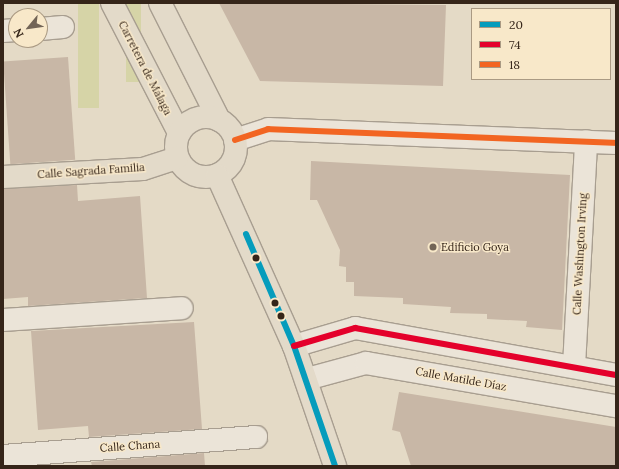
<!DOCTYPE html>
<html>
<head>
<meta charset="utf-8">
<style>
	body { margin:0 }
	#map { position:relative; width:619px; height:469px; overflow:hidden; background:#e4dac6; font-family:Lora,serif }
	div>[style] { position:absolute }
	.green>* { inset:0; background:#d6d4a7; transform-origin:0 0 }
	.building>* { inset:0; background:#c8b7a6; transform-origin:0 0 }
	.roads { filter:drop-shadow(1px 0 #a89e90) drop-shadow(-1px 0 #a89e90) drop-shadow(0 1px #a89e90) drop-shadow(0 -1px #a89e90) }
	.street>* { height:22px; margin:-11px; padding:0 11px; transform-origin:11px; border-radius:11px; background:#ebe4d8 }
	.secondary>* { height:22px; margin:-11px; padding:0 11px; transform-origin:11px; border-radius:11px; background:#ebe4d8 }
	.primary>* { height:22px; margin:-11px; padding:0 11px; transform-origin:11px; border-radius:11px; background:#e3dac9 }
	.primary>.ring { margin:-11px; padding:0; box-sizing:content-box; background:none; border:22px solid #e3dac9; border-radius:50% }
	.bus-1>* { height:6px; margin:-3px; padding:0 3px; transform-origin:3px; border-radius:3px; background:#059cbc }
	.bus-2>* { height:6px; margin:-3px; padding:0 3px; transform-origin:3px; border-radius:3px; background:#e4002b }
	.bus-3>* { height:6px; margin:-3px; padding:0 3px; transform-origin:3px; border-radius:3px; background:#f26522 }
	.dots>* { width:11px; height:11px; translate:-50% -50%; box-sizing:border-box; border:2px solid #f8e8c9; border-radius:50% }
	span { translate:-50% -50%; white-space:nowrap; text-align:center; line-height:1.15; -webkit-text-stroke:3px #f8e8c9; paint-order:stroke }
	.street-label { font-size:11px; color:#352519 }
	.poi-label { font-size:11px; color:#352519 }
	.left { translate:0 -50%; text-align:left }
	.frame { position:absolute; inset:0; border:4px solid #352519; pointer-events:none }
	.legend { position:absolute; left:471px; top:8px; width:140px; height:72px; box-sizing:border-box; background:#f8e8c9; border:1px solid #aa9a83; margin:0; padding:5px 7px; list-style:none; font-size:12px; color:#352519 }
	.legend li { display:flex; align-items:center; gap:8px; height:20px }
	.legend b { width:20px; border:1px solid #aa9a83 }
	.north { position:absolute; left:8px; top:8px; width:40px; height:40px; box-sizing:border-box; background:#f8e8c9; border:1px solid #aa9a83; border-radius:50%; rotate:241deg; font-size:11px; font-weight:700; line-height:16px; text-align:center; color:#352519 }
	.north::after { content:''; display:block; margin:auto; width:14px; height:18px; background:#726456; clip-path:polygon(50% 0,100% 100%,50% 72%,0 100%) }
</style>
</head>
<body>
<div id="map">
	<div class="green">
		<i style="left:78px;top:3px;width:21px;height:105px"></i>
		<i style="left:126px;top:3px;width:15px;height:79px"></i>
	</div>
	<div class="building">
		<i style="clip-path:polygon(219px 3px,446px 5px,443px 86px,260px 81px)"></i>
		<i style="left:68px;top:57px;width:103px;height:65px;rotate:86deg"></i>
		<i style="clip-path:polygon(311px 161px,570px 175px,562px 330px,526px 327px,527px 321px,487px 319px,487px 314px,450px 313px,451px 307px,403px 304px,403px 298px,354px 296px,354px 282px,346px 282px,346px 267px,339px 266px,340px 250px,317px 200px,310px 200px)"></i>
		<i style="clip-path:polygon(77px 185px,78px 201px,140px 196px,147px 298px,28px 306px,28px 297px,3px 299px,3px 189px)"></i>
		<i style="clip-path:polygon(194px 322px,202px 429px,89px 437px,88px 426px,38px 430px,31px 331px)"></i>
		<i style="clip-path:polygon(399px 392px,616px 427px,616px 466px,411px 466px,400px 432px,392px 430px)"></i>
		<i style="clip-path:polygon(204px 453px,205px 466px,92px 466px,91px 462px)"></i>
	</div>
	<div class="roads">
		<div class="street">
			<i style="left:40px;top:29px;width:23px;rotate:-5deg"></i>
			<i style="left:3px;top:31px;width:13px;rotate:-4deg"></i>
			<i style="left:3px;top:320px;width:179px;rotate:-3.8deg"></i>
			<i style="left:294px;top:346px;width:64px;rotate:-16.4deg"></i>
			<i style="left:355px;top:328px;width:265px;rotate:10.2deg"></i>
			<i style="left:574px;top:366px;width:225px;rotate:-86.9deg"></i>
			<i style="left:307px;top:379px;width:61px;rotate:-15.2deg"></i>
			<i style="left:366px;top:363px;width:254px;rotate:9.8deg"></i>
			<i style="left:3px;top:456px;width:254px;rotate:-4.3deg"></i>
		</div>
		<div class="secondary">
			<i style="left:235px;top:140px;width:35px;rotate:-18deg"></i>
			<i style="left:268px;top:129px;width:348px;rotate:2.3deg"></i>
		</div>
		<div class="primary">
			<i style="left:112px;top:3px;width:146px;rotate:62.7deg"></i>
			<i style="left:160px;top:3px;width:131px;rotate:63.2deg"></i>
			<i class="ring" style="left:176px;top:117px;width:38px;height:38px"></i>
			<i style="left:217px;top:175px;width:188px;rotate:65.8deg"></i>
			<i style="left:294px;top:346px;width:127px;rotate:71.1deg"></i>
			<i style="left:3px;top:177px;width:140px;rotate:-3.3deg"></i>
			<i style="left:143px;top:169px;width:36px;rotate:-18deg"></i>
		</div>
	</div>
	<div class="bus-1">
		<i style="left:246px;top:234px;width:122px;rotate:66.8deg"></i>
		<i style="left:294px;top:346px;width:127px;rotate:71.1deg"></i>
	</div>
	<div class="bus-2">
		<i style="left:294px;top:346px;width:64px;rotate:-16.4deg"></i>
		<i style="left:355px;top:328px;width:265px;rotate:10.2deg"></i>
	</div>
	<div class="bus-3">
		<i style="left:235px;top:140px;width:35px;rotate:-18deg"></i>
		<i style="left:268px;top:129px;width:348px;rotate:2.3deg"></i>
	</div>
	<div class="dots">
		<i style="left:433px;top:247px;background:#726456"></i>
		<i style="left:256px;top:258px;background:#352519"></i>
		<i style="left:275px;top:303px;background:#352519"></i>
		<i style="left:281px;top:316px;background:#352519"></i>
	</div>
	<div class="street-label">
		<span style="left:145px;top:68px;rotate:63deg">Carretera de Málaga</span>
		<span style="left:91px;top:171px;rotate:-4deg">Calle Sagrada Familia</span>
		<span style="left:580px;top:254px;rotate:-87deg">Calle Washington Irving</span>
		<span style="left:461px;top:379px;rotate:10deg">Calle Matilde Díaz</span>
		<span style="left:130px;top:446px;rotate:-4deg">Calle Chana</span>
	</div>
	<div class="poi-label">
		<span class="left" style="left:441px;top:247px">Edificio Goya</span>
	</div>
	<div class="frame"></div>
	<ul class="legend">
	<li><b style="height:5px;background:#059cbc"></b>20</li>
	<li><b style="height:5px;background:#e4002b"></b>74</li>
	<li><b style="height:5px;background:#f26522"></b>18</li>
	</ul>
	<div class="north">N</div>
</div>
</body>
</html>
